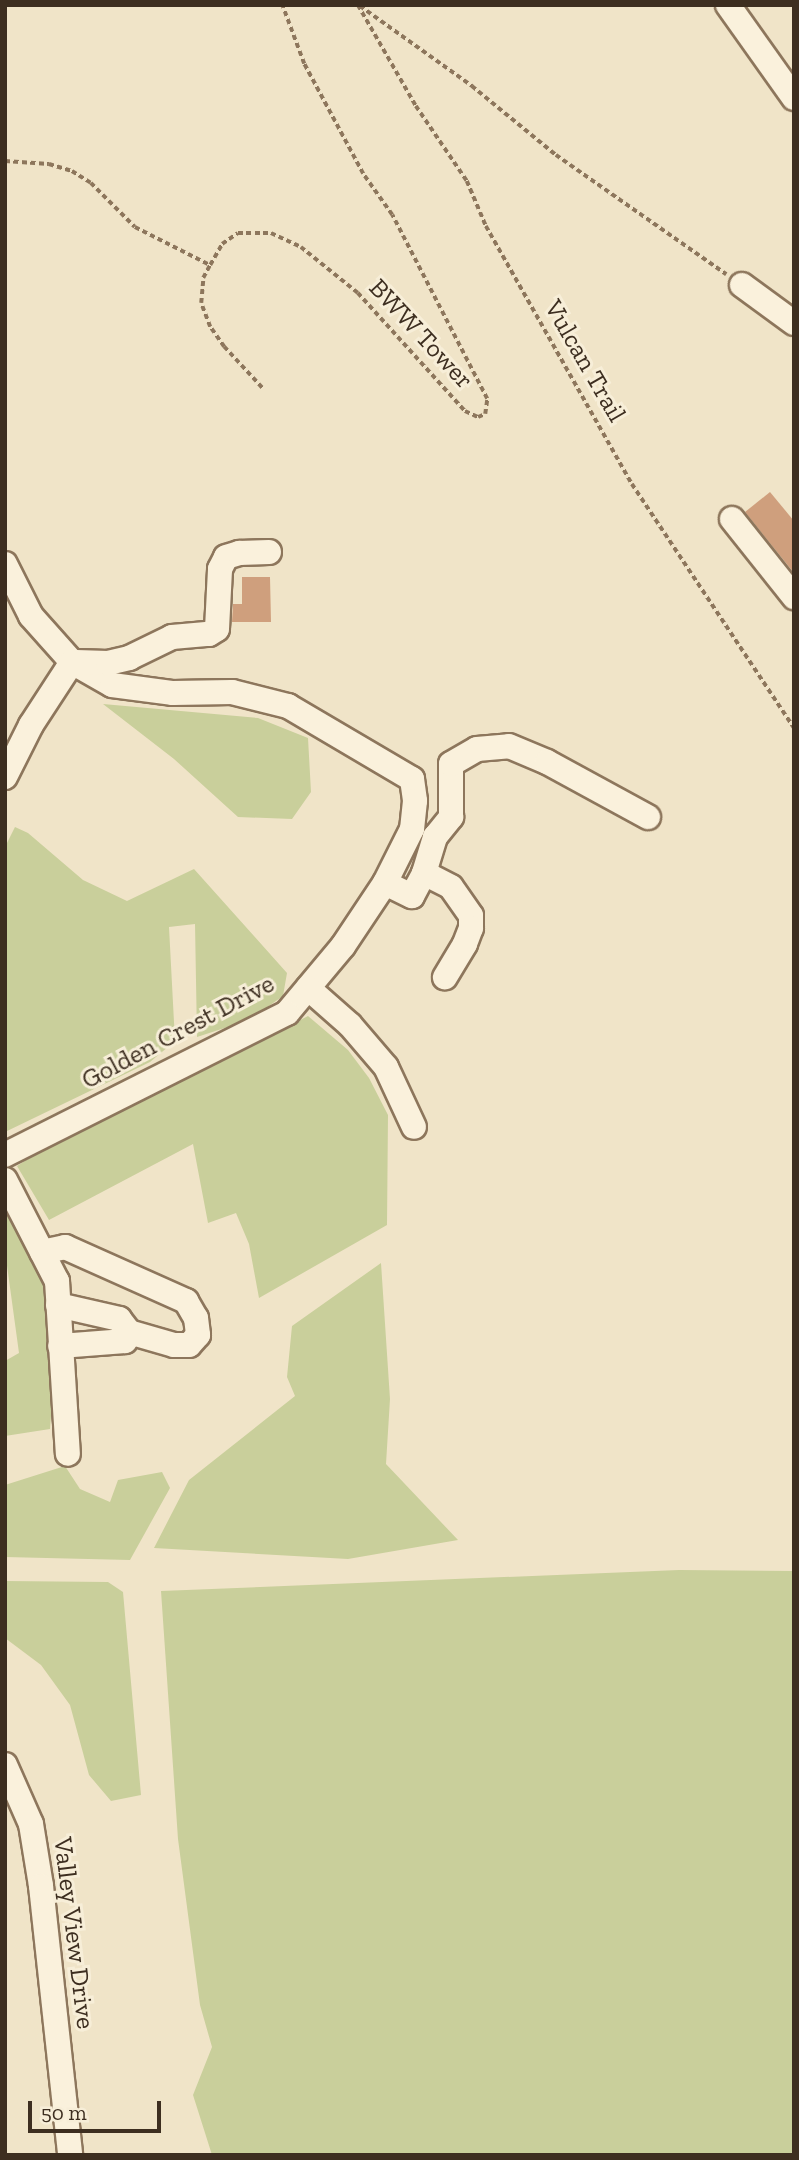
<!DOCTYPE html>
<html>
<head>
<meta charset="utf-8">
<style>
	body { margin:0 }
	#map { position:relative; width:799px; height:2160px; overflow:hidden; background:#f0e4c8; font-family:"Zilla Slab",serif }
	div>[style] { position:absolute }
	.green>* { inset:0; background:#c9cf9b }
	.building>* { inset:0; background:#cf9f7d }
	.path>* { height:3.5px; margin-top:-1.75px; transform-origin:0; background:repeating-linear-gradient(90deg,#8d765c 0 5px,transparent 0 8.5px) }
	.roads { filter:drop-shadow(2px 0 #8d765c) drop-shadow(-2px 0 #8d765c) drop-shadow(0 2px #8d765c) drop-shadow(0 -2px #8d765c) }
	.minor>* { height:24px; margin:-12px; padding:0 12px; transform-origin:12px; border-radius:12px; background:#faf1dc }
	span { translate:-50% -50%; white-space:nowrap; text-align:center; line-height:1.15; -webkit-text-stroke:6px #f7eed8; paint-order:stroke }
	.street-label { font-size:26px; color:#3d2e20 }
	.frame { position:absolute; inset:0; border:7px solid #3d2e20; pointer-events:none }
	.scale { position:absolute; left:28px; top:2101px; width:133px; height:32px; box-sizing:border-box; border:4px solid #3d2e20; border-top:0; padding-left:9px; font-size:21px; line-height:24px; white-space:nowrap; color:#3d2e20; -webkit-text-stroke:5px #f7eed8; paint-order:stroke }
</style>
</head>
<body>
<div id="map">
	<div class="green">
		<i style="clip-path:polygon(103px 704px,258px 718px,308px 738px,311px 792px,292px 819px,238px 817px,174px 759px)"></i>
		<i style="clip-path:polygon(15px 827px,28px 833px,83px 880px,127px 901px,194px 869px,287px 973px,283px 996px,249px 1020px,197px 1037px,195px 924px,169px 927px,175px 1041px,150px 1062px,5px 1132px,5px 847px)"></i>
		<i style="clip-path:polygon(308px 1016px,348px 1050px,369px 1078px,388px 1115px,387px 1225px,259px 1298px,249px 1244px,236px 1213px,208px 1223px,193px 1144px,49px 1220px,17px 1166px,77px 1128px,199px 1072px)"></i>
		<i style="clip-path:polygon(5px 1199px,43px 1274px,55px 1362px,50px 1429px,5px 1436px,5px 1361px,19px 1353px,5px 1251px)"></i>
		<i style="clip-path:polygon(381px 1263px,390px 1399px,386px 1464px,458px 1540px,348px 1559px,154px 1548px,189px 1480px,295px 1396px,287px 1377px,292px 1326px)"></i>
		<i style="clip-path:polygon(65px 1466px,80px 1489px,110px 1502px,118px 1480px,162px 1472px,170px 1488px,130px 1560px,5px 1557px,5px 1485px)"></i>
		<i style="clip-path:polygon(679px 1570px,794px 1571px,794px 2155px,212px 2155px,193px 2095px,212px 2047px,200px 2005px,178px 1839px,161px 1591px)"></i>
		<i style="clip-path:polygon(5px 1581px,108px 1582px,123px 1592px,141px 1795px,111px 1801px,89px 1775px,70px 1705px,41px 1665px,5px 1638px)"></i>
	</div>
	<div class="building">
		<i style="clip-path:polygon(770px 492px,794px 521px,794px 573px,745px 512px)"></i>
		<i style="clip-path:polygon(242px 577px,270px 577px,271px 622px,232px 622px,233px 604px,242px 604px)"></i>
	</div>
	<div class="path">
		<i style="left:358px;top:5px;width:116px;rotate:60.1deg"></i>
		<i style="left:416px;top:106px;width:91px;rotate:55.8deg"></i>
		<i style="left:467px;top:181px;width:49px;rotate:67.1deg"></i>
		<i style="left:486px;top:226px;width:296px;rotate:60.5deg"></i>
		<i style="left:632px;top:484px;width:293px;rotate:56.4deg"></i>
		<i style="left:360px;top:6px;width:138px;rotate:35.5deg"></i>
		<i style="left:472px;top:86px;width:109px;rotate:39.4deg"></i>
		<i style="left:556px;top:155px;width:208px;rotate:35deg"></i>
		<i style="left:5px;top:161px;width:44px;rotate:3.9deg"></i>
		<i style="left:49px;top:164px;width:24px;rotate:17deg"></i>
		<i style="left:72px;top:171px;width:22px;rotate:32deg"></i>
		<i style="left:91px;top:183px;width:62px;rotate:45deg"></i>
		<i style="left:135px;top:227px;width:84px;rotate:26.9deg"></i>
		<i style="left:262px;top:388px;width:56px;rotate:-132.8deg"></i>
		<i style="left:224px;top:347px;width:24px;rotate:-125deg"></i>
		<i style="left:210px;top:327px;width:26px;rotate:-111deg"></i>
		<i style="left:201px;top:303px;width:25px;rotate:-85deg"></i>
		<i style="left:203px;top:278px;width:15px;rotate:-62deg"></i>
		<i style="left:210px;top:265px;width:24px;rotate:-60deg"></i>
		<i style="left:222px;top:244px;width:19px;rotate:-35deg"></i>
		<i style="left:238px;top:233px;width:33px"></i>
		<i style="left:271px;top:233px;width:33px;rotate:25deg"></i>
		<i style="left:301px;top:247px;width:73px;rotate:38.9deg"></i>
		<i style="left:358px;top:293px;width:159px;rotate:47.8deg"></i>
		<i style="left:465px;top:411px;width:14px;rotate:25deg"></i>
		<i style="left:478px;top:417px;width:8px;rotate:-23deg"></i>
		<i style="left:485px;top:414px;width:15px;rotate:-82deg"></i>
		<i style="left:487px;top:399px;width:207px;rotate:-117.3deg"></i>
		<i style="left:392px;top:215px;width:50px;rotate:-125.3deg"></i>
		<i style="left:363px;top:174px;width:125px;rotate:-118.2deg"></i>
		<i style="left:304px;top:64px;width:63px;rotate:-110.4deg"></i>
	</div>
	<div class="roads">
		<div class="minor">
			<i style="left:728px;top:5px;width:114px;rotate:54.6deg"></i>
			<i style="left:742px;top:285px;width:64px;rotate:36.2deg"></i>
			<i style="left:732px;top:519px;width:100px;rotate:51.5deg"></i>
			<i style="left:5px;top:564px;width:58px;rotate:63.4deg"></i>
			<i style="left:31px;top:616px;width:62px;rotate:48.3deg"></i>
			<i style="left:72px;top:662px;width:46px;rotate:29.9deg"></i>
			<i style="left:112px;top:685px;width:62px;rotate:7.5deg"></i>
			<i style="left:173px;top:693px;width:59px;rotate:-1deg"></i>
			<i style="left:232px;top:692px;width:58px;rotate:14deg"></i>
			<i style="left:288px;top:706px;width:144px;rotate:30.5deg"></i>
			<i style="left:412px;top:779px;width:22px;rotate:82deg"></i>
			<i style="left:415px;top:801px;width:28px;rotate:96deg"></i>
			<i style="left:412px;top:829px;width:60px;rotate:116.6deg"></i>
			<i style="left:385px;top:883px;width:76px;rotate:123.7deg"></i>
			<i style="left:343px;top:946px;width:87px;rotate:129.9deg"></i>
			<i style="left:287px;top:1013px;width:316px;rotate:153.3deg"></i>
			<i style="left:76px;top:662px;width:32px;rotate:2deg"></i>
			<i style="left:108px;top:663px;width:22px;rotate:-13deg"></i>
			<i style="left:129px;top:658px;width:48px;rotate:-26deg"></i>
			<i style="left:172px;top:637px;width:37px;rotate:-5deg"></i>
			<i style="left:209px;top:634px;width:9px;rotate:-32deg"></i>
			<i style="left:217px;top:629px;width:60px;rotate:-87.1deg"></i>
			<i style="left:220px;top:569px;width:13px;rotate:-63deg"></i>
			<i style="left:226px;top:557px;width:14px;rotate:-17deg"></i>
			<i style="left:239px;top:553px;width:30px;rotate:-2deg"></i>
			<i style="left:5px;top:777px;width:58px;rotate:-63.4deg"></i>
			<i style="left:31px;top:725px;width:75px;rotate:-56.9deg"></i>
			<i style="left:424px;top:873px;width:30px;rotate:27deg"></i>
			<i style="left:451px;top:887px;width:35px;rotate:55deg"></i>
			<i style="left:471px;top:916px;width:12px;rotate:90deg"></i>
			<i style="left:471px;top:928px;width:17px;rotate:111deg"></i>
			<i style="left:465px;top:944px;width:39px;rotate:121deg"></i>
			<i style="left:385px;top:883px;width:30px;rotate:26deg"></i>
			<i style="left:412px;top:896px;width:26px;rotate:-62deg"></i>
			<i style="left:424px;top:873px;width:38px;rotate:-73deg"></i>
			<i style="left:435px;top:837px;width:26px;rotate:-51deg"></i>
			<i style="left:451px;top:817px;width:53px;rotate:-90deg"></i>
			<i style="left:451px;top:764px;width:30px;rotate:-30deg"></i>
			<i style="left:477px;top:749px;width:32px;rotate:-5deg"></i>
			<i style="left:509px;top:746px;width:41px;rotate:22.8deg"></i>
			<i style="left:547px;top:762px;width:115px;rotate:28.6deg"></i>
			<i style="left:308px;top:988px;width:56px;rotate:41.4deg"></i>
			<i style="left:350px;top:1025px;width:55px;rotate:49.4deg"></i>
			<i style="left:386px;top:1067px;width:66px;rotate:65deg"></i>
			<i style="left:5px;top:1180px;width:114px;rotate:62.8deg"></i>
			<i style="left:57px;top:1281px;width:173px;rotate:86.4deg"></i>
			<i style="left:42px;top:1252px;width:24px;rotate:-12deg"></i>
			<i style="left:65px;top:1247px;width:133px;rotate:24.1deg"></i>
			<i style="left:186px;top:1301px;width:20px;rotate:60deg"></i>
			<i style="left:196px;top:1318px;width:17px;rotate:83deg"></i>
			<i style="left:198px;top:1335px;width:13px;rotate:132deg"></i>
			<i style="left:189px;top:1345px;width:15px;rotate:180deg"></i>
			<i style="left:174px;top:1345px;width:47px;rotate:-163.9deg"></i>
			<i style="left:58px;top:1305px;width:63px;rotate:12.9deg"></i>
			<i style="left:119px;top:1319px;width:16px;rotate:52deg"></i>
			<i style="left:129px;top:1332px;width:10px;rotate:114deg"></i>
			<i style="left:125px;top:1341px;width:65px;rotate:175.6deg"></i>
			<i style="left:5px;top:1765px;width:64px;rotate:66.2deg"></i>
			<i style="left:31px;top:1824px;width:63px;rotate:80.8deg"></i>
			<i style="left:41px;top:1886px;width:271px;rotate:83.8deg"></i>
		</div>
	</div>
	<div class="street-label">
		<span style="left:421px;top:334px;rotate:47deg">BWW Tower</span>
		<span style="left:585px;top:361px;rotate:60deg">Vulcan Trail</span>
		<span style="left:178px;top:1032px;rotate:-28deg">Golden Crest Drive</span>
		<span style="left:74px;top:1933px;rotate:83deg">Valley View Drive</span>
	</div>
	<div class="frame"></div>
	<div class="scale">50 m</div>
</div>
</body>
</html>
